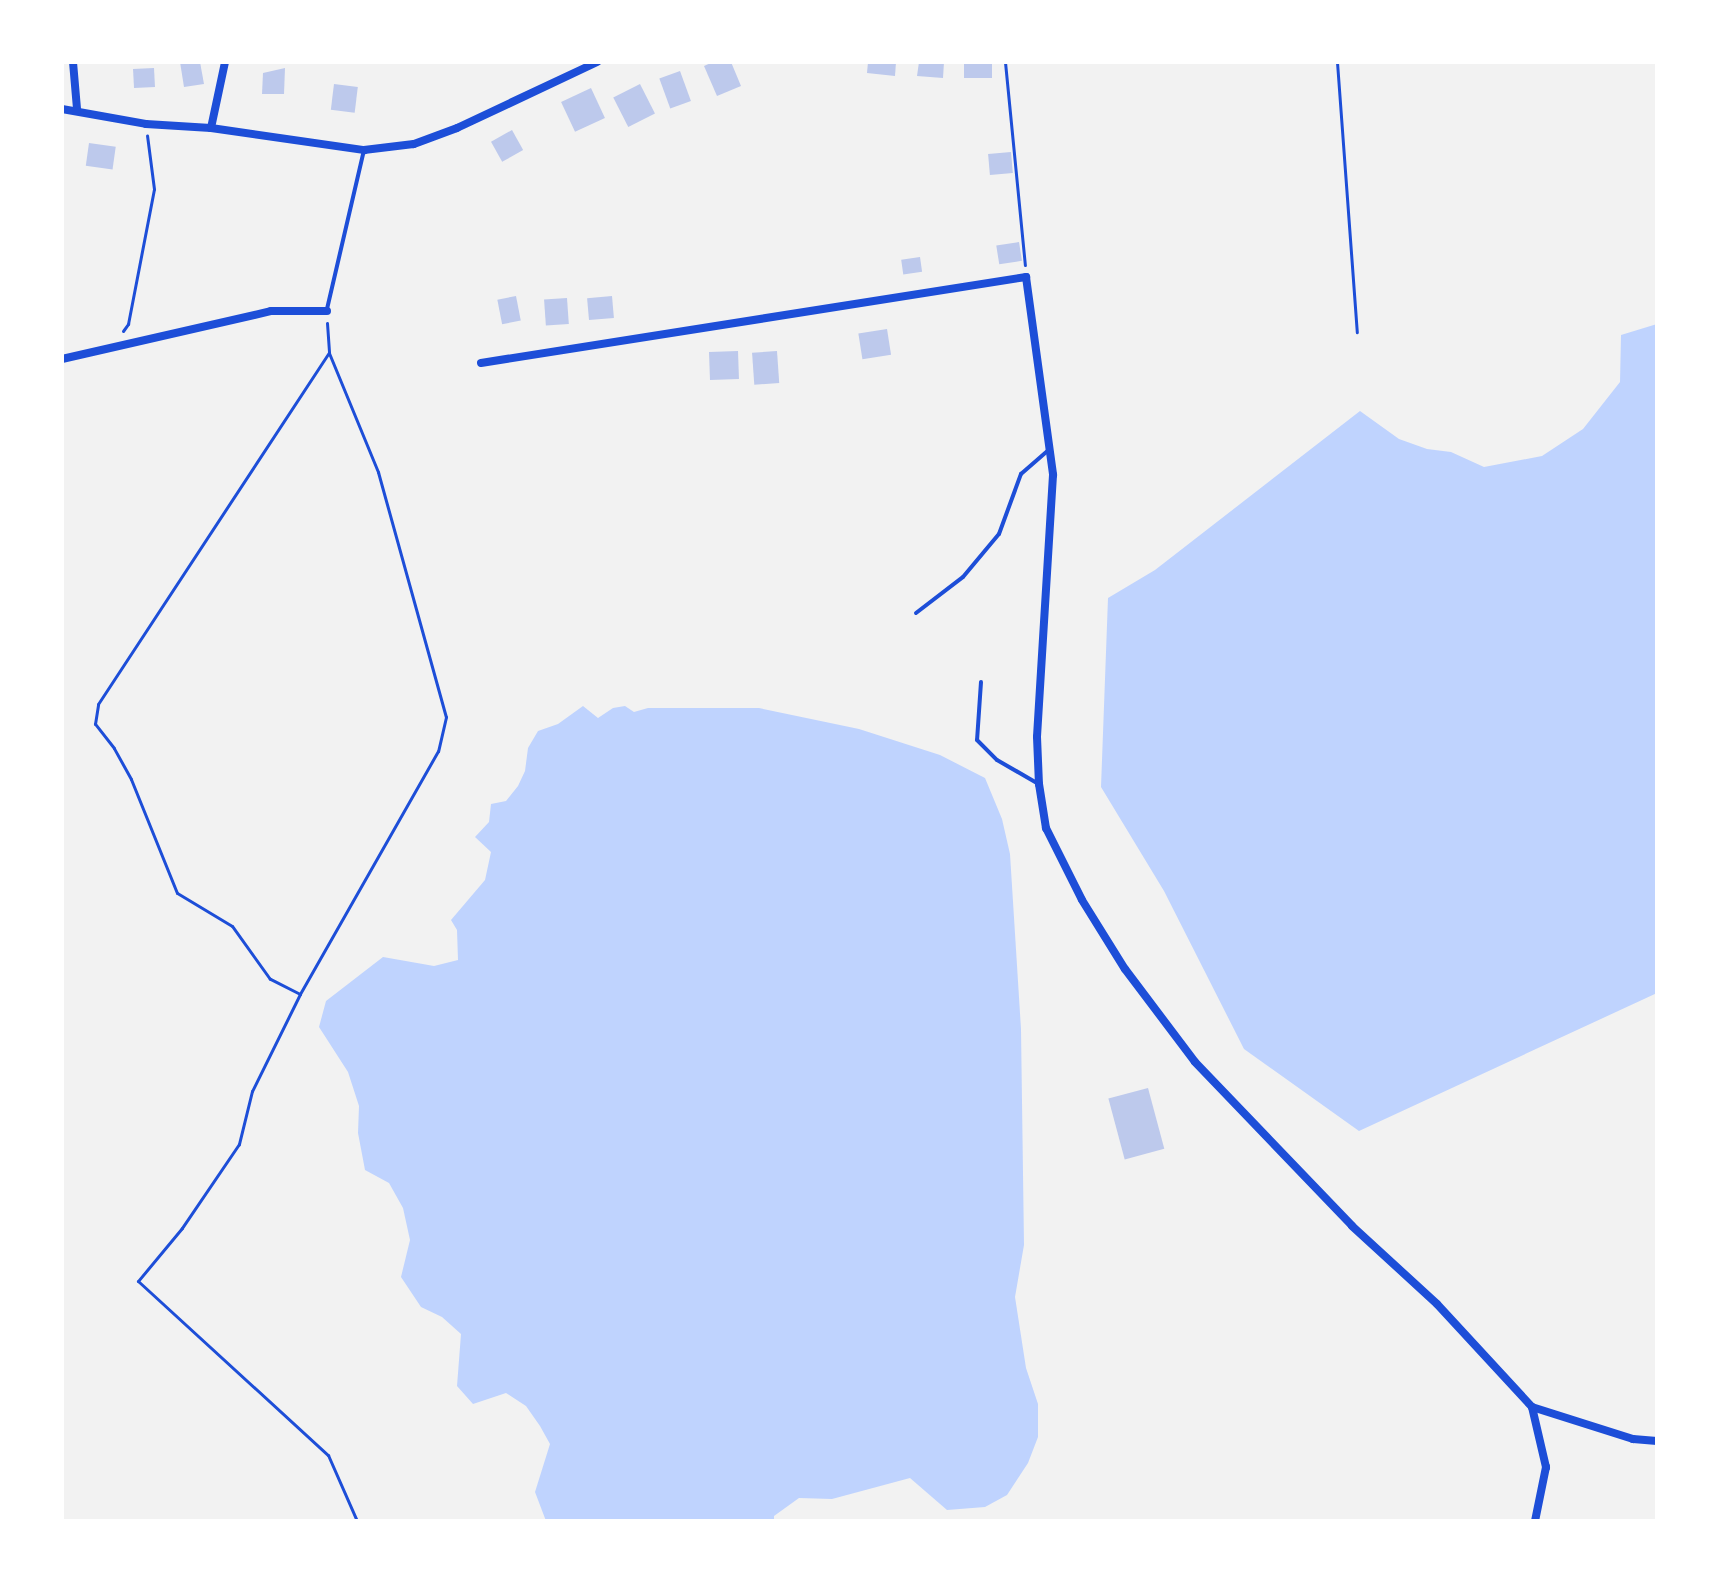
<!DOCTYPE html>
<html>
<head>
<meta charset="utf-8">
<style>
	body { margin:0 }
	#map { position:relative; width:1719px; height:1583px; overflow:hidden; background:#f2f2f2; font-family:"Noto Serif",serif }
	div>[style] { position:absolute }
	.water>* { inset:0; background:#bfd3fe }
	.building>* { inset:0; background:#bdc9ec; transform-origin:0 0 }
	.path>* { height:3px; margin:-1.5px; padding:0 1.5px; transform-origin:1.5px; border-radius:1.5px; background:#1d4ed8 }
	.service>* { height:4px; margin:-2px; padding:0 2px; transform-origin:2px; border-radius:2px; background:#1d4ed8 }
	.minor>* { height:8px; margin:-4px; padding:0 4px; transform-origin:4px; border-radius:4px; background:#1d4ed8 }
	span { translate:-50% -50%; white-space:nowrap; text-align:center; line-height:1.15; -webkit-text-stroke:8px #fff; paint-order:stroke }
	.frame { position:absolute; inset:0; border:64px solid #fff; pointer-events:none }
</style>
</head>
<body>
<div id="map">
	<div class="water">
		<i style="clip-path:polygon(1657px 324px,1657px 993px,1359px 1131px,1244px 1049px,1164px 891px,1101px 787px,1108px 598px,1155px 570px,1360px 411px,1399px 439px,1427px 449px,1451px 452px,1484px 467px,1542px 456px,1583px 429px,1620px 382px,1621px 335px)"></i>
		<i style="clip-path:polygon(583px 706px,598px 718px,613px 708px,625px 706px,634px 712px,648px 708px,759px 708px,859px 729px,940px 755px,985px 778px,1002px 819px,1010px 854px,1021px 1029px,1024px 1245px,1015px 1297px,1026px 1368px,1038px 1404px,1038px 1437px,1028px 1463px,1007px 1495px,985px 1507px,947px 1510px,910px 1478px,832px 1499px,799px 1498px,774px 1516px,774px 1521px,546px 1521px,535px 1492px,550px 1444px,540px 1426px,526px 1406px,506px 1393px,473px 1404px,457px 1386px,461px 1334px,442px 1317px,421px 1307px,401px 1277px,410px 1240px,403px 1208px,389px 1183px,365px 1170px,358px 1133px,359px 1106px,348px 1072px,319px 1027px,326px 1001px,383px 957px,434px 966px,458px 960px,457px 930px,451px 920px,485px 880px,491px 852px,475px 837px,489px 822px,491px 804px,506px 801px,518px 786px,525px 771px,528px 748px,538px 731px,558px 724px)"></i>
	</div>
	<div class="building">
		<i style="clip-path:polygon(180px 62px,200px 62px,204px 84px,184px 87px)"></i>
		<i style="clip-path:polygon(713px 62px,731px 62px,741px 86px,717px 96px,704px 66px)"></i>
		<i style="clip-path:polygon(868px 62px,896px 62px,895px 76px,867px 73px)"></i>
		<i style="clip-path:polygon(919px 62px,944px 62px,943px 78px,917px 76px)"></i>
		<i style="left:964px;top:62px;width:28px;height:16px"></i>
		<i style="left:154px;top:68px;width:19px;height:21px;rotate:87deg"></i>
		<i style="clip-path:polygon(285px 68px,284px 94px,262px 94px,263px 73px)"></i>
		<i style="left:680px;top:71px;width:32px;height:22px;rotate:70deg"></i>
		<i style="left:334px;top:84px;width:24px;height:26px;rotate:7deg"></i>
		<i style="left:640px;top:84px;width:33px;height:30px;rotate:63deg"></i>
		<i style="left:591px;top:88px;width:33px;height:33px;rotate:65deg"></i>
		<i style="left:512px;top:130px;width:23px;height:24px;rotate:61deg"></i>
		<i style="left:89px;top:143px;width:27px;height:23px;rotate:8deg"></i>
		<i style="left:1011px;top:152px;width:21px;height:23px;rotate:85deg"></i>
		<i style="left:1019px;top:242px;width:19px;height:23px;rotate:81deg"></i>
		<i style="left:920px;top:257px;width:15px;height:19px;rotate:82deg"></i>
		<i style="left:516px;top:296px;width:25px;height:19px;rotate:79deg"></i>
		<i style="left:612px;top:296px;width:22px;height:25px;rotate:85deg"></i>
		<i style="left:567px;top:298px;width:26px;height:23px;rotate:86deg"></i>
		<i style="left:887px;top:329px;width:26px;height:29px;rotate:81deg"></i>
		<i style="left:738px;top:351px;width:28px;height:29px;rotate:88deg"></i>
		<i style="left:777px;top:351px;width:32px;height:25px;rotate:86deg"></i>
		<i style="left:1148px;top:1088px;width:63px;height:41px;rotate:75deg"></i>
	</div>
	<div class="path">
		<i style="left:1005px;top:62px;width:204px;rotate:84.4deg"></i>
		<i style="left:1337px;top:62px;width:271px;rotate:85.8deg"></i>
		<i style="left:327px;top:323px;width:30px;rotate:86deg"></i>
		<i style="left:329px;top:353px;width:129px;rotate:67.6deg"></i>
		<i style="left:378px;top:472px;width:254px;rotate:74.5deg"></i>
		<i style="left:446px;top:717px;width:35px;rotate:103deg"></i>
		<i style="left:438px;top:751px;width:279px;rotate:119.6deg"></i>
		<i style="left:300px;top:994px;width:108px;rotate:116.3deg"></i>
		<i style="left:252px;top:1091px;width:55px;rotate:103.8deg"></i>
		<i style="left:239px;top:1144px;width:102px;rotate:124.2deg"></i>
		<i style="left:182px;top:1228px;width:69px;rotate:129.7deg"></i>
		<i style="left:138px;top:1281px;width:258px;rotate:42.5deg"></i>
		<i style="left:328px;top:1455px;width:72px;rotate:66.3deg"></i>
		<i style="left:123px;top:331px;width:9px;rotate:-54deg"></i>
		<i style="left:128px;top:324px;width:137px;rotate:-79.1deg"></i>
		<i style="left:154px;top:189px;width:54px;rotate:-97.4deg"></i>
		<i style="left:300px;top:994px;width:34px;rotate:-153deg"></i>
		<i style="left:270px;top:979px;width:65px;rotate:-125.6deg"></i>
		<i style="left:232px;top:926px;width:64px;rotate:-149deg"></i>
		<i style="left:177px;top:893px;width:123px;rotate:-112deg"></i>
		<i style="left:131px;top:779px;width:35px;rotate:-119deg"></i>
		<i style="left:114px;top:748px;width:31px;rotate:-128deg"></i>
		<i style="left:95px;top:724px;width:20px;rotate:-81deg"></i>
		<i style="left:98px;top:704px;width:420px;rotate:-56.7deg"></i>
	</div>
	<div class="service">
		<i style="left:327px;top:309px;width:163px;rotate:-76.9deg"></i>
		<i style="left:916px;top:613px;width:59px;rotate:-37.5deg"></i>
		<i style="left:963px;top:577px;width:56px;rotate:-50.1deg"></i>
		<i style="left:999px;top:534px;width:64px;rotate:-69.9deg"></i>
		<i style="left:1021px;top:474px;width:35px;rotate:-41deg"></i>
		<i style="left:981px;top:682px;width:58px;rotate:93.9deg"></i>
		<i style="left:977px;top:740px;width:28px;rotate:45deg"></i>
		<i style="left:997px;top:760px;width:46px;rotate:29.9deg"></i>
	</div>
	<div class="minor">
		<i style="left:73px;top:62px;width:47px;rotate:85.1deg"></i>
		<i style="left:62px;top:109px;width:85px;rotate:10.1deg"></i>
		<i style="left:146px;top:124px;width:65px;rotate:3.5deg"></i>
		<i style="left:211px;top:128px;width:155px;rotate:8.2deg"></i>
		<i style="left:364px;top:150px;width:50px;rotate:-6.8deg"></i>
		<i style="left:414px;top:144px;width:46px;rotate:-20.4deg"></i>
		<i style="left:457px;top:128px;width:155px;rotate:-25.2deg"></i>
		<i style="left:211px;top:128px;width:67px;rotate:-78deg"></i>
		<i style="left:62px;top:359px;width:214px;rotate:-12.9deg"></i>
		<i style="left:271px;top:311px;width:56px"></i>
		<i style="left:481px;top:363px;width:552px;rotate:-8.97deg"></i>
		<i style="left:1026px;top:277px;width:200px;rotate:82.2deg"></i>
		<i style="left:1053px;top:475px;width:262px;rotate:93.5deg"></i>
		<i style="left:1037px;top:737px;width:47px;rotate:87.6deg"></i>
		<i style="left:1039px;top:784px;width:45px;rotate:81deg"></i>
		<i style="left:1046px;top:828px;width:80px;rotate:63.4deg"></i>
		<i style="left:1082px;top:900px;width:81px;rotate:58.1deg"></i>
		<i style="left:1125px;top:969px;width:116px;rotate:53deg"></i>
		<i style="left:1195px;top:1062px;width:227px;rotate:46.2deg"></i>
		<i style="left:1352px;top:1226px;width:115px;rotate:42.5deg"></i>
		<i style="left:1437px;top:1304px;width:140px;rotate:47.3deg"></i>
		<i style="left:1532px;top:1407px;width:62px;rotate:76.9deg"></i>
		<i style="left:1546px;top:1467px;width:55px;rotate:101.5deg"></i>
		<i style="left:1532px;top:1407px;width:106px;rotate:17.6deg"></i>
		<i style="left:1633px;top:1439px;width:24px;rotate:5deg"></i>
	</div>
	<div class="frame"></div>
</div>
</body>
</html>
